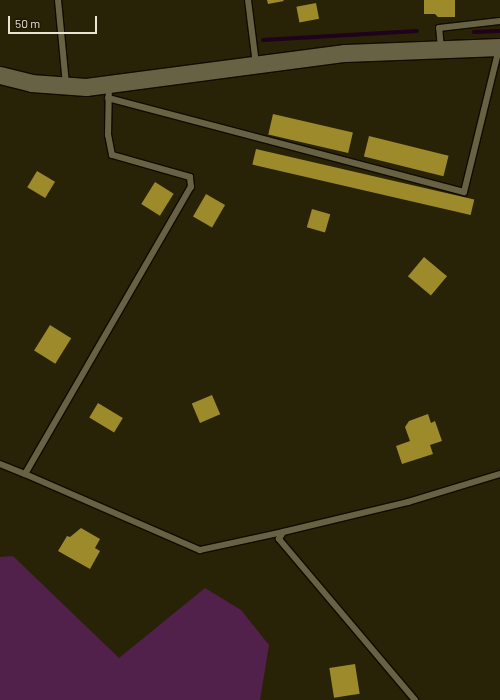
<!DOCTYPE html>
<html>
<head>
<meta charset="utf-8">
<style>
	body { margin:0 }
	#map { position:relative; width:500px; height:700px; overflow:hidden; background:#282207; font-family:Barlow,sans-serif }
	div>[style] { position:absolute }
	.green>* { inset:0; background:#51214b }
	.stream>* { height:3.5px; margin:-1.75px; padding:0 1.75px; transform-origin:1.75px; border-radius:1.75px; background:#1f021c }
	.building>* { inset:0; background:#9d8a2b; transform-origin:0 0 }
	.roads { filter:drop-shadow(1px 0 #110b00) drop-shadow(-1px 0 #110b00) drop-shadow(0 1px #110b00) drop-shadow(0 -1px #110b00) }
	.lane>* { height:6px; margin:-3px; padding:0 3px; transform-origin:3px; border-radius:3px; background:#686245 }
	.secondary>* { height:17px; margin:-8.5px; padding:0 8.5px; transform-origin:8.5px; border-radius:8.5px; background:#686245 }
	span { translate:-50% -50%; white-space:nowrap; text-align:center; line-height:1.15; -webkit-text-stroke:4px #1e1800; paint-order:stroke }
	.scale { position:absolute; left:8px; top:16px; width:89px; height:18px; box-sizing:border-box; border:2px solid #e7e4d4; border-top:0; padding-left:5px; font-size:12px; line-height:14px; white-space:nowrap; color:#e7e4d4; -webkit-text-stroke:3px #1e1800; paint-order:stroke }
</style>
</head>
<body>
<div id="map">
	<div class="green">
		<i style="clip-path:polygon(13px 556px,119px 658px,205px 588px,241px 610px,269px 645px,260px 700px,0 700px,0 557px)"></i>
	</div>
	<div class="stream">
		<i style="left:474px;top:32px;width:25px;rotate:-2deg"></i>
		<i style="left:263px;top:40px;width:154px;rotate:-3.3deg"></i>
	</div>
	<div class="building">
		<i style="clip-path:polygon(267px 0,283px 0,284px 1px,268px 4px)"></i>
		<i style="clip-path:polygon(424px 0,455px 0,455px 17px,438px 17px,435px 14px,424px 14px)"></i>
		<i style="left:316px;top:3px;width:16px;height:20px;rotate:79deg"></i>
		<i style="left:273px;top:114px;width:82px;height:21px;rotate:13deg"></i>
		<i style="left:369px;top:136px;width:82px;height:21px;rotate:14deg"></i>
		<i style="left:256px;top:149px;width:224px;height:16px;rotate:13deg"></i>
		<i style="left:37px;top:171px;width:21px;height:19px;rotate:31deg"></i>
		<i style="left:155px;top:182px;width:22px;height:26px;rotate:32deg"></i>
		<i style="left:206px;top:194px;width:22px;height:26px;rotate:30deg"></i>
		<i style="left:312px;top:209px;width:19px;height:19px;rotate:16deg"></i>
		<i style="left:424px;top:257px;width:30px;height:25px;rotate:40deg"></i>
		<i style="left:50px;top:325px;width:25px;height:30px;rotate:32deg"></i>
		<i style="left:212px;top:395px;width:21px;height:22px;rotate:67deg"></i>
		<i style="left:98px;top:403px;width:29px;height:17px;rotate:31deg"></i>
		<i style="clip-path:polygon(428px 414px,431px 423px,435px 421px,442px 441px,430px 445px,433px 454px,402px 464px,396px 446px,410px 441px,405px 427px,409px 421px)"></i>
		<i style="clip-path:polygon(81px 528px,100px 539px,95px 548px,100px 551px,90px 569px,58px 551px,67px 536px,70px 537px)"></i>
		<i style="left:355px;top:664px;width:30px;height:26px;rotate:81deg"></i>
	</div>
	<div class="roads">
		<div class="lane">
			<i style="left:58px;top:0;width:84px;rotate:84.6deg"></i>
			<i style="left:248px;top:0;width:64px;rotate:82.9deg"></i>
			<i style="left:441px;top:49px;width:21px;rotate:-95deg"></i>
			<i style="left:439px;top:28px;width:61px;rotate:-6.5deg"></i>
			<i style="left:108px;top:98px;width:368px;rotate:14.8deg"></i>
			<i style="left:464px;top:192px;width:148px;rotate:-76.3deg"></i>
			<i style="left:0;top:464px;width:27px;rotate:22deg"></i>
			<i style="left:25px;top:474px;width:332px;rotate:-60deg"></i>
			<i style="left:191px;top:187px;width:10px;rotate:-96deg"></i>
			<i style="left:190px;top:177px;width:81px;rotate:-164.2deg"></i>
			<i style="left:112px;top:155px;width:20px;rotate:-101deg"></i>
			<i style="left:108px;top:135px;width:50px;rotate:-88.9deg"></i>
			<i style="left:25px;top:474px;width:191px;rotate:23.5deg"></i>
			<i style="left:200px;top:550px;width:85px;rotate:-12.2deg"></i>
			<i style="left:415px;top:700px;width:211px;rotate:-130.2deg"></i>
			<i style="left:279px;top:539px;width:8px;rotate:-60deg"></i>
			<i style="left:283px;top:532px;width:129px;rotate:-13.5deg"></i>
			<i style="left:408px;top:502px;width:96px;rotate:-16.9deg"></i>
		</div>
		<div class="secondary">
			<i style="left:0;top:75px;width:32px;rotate:14deg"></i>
			<i style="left:31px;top:83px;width:55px;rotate:4.2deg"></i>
			<i style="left:86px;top:87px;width:261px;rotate:-7.5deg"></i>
			<i style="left:345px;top:53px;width:155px;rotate:-2.2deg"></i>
		</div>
	</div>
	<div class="scale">50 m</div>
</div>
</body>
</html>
